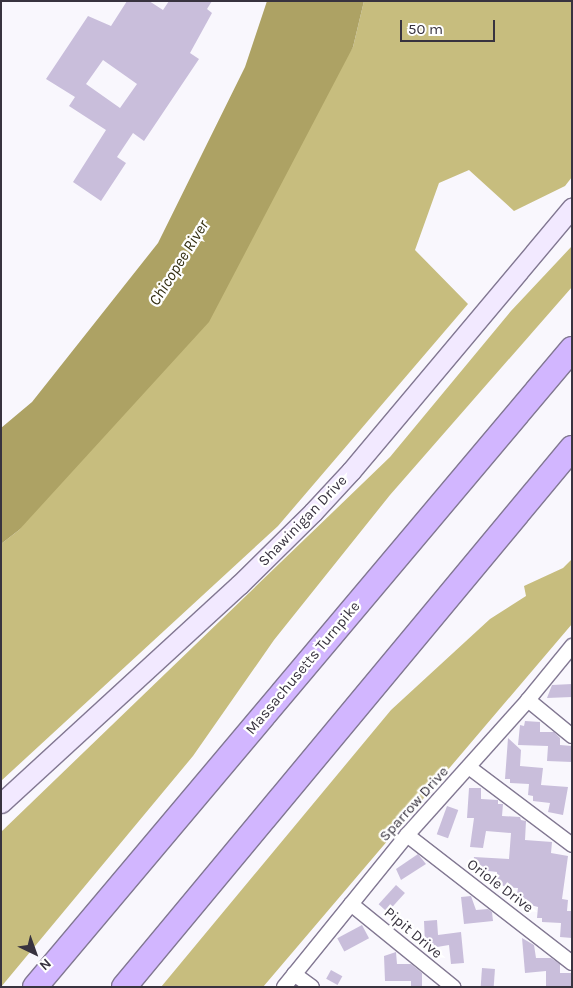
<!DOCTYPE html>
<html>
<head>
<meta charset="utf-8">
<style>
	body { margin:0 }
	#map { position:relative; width:573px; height:988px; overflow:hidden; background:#f9f7fd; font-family:Karla,sans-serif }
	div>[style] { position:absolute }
	.forest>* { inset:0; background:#c7bd7e }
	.water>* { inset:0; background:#ada264 }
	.building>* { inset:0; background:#c9bedb; transform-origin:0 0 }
	.roads { filter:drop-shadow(1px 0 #827892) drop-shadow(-1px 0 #827892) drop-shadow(0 1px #827892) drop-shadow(0 -1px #827892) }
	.minor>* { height:14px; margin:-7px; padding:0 7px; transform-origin:7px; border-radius:7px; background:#fff }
	.secondary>* { height:19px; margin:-9.5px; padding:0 9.5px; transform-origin:9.5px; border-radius:9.5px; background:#f2e9ff }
	.motorway>* { height:24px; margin:-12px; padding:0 12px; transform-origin:12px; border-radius:12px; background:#d2b6ff }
	span { translate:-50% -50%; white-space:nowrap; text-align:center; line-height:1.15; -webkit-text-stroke:4.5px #fff; paint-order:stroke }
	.street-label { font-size:15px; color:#38333f }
	.water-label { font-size:16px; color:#322d10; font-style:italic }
	.frame { position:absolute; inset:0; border:2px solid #38333f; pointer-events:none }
	.north { position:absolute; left:10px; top:928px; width:50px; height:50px; -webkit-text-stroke:4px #fff; paint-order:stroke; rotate:138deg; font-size:14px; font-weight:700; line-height:20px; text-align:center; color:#38333f }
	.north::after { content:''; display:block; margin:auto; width:18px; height:22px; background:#38333f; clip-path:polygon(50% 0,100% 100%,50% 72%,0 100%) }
	.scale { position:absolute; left:400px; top:20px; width:95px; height:22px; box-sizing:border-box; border:2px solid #38333f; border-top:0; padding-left:6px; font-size:15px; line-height:18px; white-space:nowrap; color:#38333f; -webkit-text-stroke:4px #fff; paint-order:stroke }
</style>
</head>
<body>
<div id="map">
	<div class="forest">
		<i style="clip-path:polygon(364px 1px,572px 1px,572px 177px,565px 186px,514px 211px,469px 170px,439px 183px,415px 250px,468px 304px,278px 526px,1px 781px,1px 544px,19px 530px,353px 47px)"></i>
		<i style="clip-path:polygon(572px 246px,572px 287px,390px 495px,274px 640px,193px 756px,1px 987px,1px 832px,390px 457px,511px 311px)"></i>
		<i style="clip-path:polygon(572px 559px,572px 624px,263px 987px,161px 987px,391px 710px,490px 619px,526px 596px,524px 586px,563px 568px)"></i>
	</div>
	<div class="water">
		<i style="clip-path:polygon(267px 1px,364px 1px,353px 47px,209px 322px,19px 530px,1px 544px,1px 428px,32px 402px,158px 243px,245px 67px)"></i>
	</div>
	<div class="building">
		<i style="clip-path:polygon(evenodd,127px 1px,149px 1px,163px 10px,169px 1px,212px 1px,207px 9px,212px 13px,190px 53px,199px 59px,144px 141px,133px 133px,117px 157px,126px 163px,101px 201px,73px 182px,106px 130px,69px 106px,75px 97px,46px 79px,88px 16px,111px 26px,127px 1px,103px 60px,137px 84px,120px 108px,86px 84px,103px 60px)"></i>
		<i style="clip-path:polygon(572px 684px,572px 697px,547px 698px,552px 685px)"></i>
		<i style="clip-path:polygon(525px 721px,540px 722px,540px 732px,554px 732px,560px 738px,560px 745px,572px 746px,572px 762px,547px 761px,548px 746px,518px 745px,520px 725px,524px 726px)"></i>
		<i style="clip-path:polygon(508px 738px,521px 750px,520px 766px,543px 768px,541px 785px,568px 787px,563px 815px,548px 812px,550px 803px,533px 801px,533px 796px,528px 795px,529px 784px,510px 783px,510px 779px,505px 779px)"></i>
		<i style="clip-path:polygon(469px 788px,481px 788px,481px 799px,498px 800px,498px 804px,503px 804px,502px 816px,520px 817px,521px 820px,526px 821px,525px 840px,552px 842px,551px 853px,568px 856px,562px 899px,568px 900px,567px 911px,572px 911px,572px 938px,560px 937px,561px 923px,542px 922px,542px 918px,537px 918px,538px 907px,516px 901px,518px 888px,496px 887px,497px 872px,472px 869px,474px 857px,509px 859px,511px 833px,486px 831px,483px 848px,470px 847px,474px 818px,467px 818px)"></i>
		<i style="left:447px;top:806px;width:12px;height:30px;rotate:20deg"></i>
		<i style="clip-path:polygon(418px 854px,426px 864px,401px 880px,396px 869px)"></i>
		<i style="left:396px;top:885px;width:12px;height:26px;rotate:42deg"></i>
		<i style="clip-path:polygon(471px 896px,476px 910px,488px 909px,492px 912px,493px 921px,464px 924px,461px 897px)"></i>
		<i style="clip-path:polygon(437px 920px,438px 935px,461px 932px,464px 963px,451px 964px,449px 945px,431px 948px,431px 943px,425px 944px,424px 921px)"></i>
		<i style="left:362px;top:925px;width:15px;height:28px;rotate:62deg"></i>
		<i style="clip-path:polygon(522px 938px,534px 945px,536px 958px,551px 958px,560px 964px,560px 973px,572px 973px,572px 987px,546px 987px,546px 971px,525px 973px)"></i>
		<i style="clip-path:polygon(396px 952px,397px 964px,411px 964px,422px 973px,422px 987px,411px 987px,411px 981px,385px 981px,384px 956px)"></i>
		<i style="left:482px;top:968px;width:13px;height:18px;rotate:4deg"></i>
		<i style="left:331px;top:970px;width:13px;height:10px;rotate:29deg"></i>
	</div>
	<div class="roads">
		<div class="minor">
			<i style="left:528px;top:700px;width:57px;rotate:39.3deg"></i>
			<i style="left:470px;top:768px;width:128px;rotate:37deg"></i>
			<i style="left:407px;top:835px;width:209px;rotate:37.8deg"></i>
			<i style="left:351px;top:904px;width:132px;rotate:39.1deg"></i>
			<i style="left:294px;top:974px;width:22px;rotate:36deg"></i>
			<i style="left:284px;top:987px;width:196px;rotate:-51deg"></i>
			<i style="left:407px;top:835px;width:181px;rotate:-48.1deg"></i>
			<i style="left:528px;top:700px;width:70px;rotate:-50.8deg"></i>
		</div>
		<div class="secondary">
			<i style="left:1px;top:803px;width:323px;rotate:-42.5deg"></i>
			<i style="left:239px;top:585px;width:104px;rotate:-44.6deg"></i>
			<i style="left:313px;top:512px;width:56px;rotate:-47.2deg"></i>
			<i style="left:351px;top:471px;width:344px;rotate:-50deg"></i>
		</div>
		<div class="motorway">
			<i style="left:35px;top:987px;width:834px;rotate:-49.91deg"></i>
			<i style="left:124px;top:987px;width:701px;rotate:-50.27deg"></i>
		</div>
	</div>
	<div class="street-label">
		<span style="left:303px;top:521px;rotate:-46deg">Shawinigan Drive</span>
		<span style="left:303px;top:668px;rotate:-50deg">Massachusetts Turnpike</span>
		<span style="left:414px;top:804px;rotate:-48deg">Sparrow Drive</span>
		<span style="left:500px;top:886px;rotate:37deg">Oriole Drive</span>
		<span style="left:413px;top:933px;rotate:40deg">Pipit Drive</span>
	</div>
	<div class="water-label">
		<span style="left:179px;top:263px;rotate:-58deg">Chicopee River</span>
	</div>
	<div class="frame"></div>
	<div class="north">N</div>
	<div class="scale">50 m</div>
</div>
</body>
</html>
